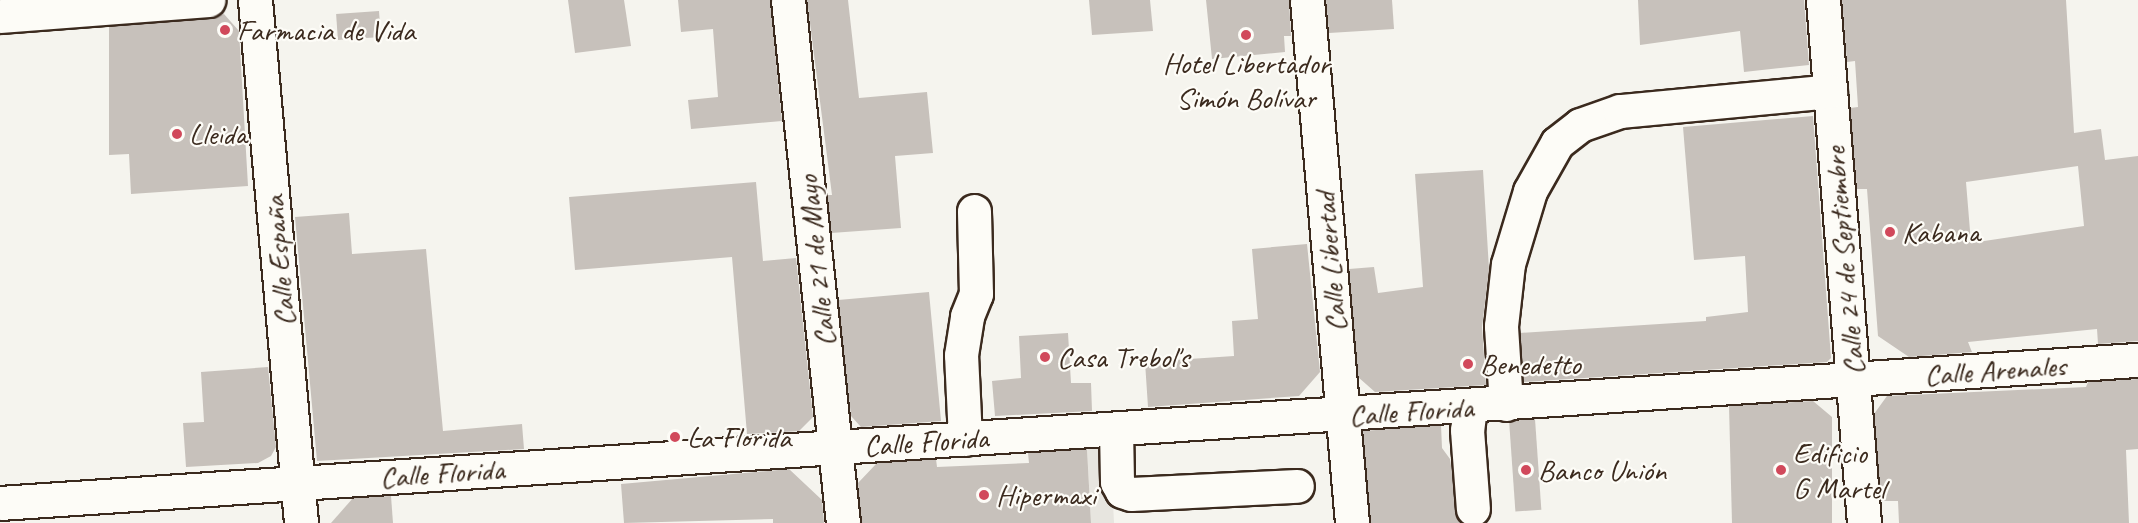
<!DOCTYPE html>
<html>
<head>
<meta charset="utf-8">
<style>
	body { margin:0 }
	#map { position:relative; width:2138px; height:523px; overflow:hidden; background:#f5f4ee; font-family:Caveat,sans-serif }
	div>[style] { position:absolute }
	.built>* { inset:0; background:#e7e5df; transform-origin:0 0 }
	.building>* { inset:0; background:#c7c1bb; transform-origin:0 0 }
	.roads { filter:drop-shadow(2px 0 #3b2a1e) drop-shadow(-2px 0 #3b2a1e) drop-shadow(0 2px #3b2a1e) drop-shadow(0 -2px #3b2a1e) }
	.minor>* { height:33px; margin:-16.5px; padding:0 16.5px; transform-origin:16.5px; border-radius:16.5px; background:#fdfcf7 }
	.dots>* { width:16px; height:16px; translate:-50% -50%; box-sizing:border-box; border:3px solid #fdfcf7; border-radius:50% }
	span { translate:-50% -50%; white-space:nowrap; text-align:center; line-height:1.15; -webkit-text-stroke:4.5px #fdfcf7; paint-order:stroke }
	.poi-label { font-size:30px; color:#3b2a1e }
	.left { translate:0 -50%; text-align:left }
	.street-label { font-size:30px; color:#3b2a1e }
</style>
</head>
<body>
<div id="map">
	<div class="built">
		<i style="left:1110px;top:446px;width:77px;height:23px;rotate:87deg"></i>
	</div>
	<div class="building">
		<i style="clip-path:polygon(568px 0,624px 0,631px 46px,575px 53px)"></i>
		<i style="clip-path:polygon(678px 0,770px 0,782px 121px,691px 129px,688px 100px,718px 97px,713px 29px,681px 32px)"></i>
		<i style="clip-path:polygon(807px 0,848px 0,859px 98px,927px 92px,933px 153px,895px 156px,901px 228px,831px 233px,827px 195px,832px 195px)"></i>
		<i style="clip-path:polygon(1089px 0,1150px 0,1153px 31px,1092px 35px)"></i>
		<i style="clip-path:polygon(1206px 0,1289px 0,1291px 36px,1284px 36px,1285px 52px,1212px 59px)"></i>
		<i style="clip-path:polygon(1326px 0,1392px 0,1394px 29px,1329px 33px)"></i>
		<i style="clip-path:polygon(1638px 0,1804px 0,1809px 65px,1744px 72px,1740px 31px,1640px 45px)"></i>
		<i style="clip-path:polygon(evenodd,1842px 0,2066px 0,2074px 133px,2101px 129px,2105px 160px,2138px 156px,2138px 341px,2098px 344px,2097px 329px,1968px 342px,1972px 352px,1909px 357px,1878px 336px,1867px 189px,1857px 189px,1850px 108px,1858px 107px,1855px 61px,1847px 62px,1842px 0,2078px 166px,2084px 226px,1971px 243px,1966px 182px,2078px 166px)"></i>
		<i style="left:379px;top:11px;width:26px;height:43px;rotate:86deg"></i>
		<i style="clip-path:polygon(224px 14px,239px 31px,248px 186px,131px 194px,129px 154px,109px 155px,109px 26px,209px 19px)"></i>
		<i style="clip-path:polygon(1813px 116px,1831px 358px,1827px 362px,1523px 382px,1520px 333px,1706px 321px,1706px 317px,1748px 312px,1745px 256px,1694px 260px,1683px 127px)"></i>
		<i style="clip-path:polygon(1483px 170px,1489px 269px,1482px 327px,1486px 385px,1375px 392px,1358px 377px,1349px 269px,1374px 267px,1378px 293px,1423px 287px,1415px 174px)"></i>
		<i style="clip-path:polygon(756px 182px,763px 261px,796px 258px,813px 417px,799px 431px,747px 434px,732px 257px,575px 270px,569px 197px)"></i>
		<i style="clip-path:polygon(349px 213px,352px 254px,426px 249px,443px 431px,522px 424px,524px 449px,317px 461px,295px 217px)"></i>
		<i style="clip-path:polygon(1307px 244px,1320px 372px,1299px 396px,1148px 407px,1145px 362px,1234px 356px,1232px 321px,1258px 319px,1252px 249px)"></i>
		<i style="clip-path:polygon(929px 292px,941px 421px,861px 427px,851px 416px,838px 300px)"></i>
		<i style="clip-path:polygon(1068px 333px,1071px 383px,1091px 383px,1092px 411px,995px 416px,992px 381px,1021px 378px,1019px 336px)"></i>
		<i style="clip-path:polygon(268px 367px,276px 447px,271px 456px,258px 463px,186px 467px,183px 423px,204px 422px,201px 372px)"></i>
		<i style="clip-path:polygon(2138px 379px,2138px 449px,2126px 450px,2129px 523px,1899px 523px,1898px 501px,1881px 501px,1874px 414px,1887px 396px,2086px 387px,2088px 382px)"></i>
		<i style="clip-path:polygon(1813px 401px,1832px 417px,1832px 523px,1732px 523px,1729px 406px)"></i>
		<i style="left:1535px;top:419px;width:91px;height:26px;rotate:86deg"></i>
		<i style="clip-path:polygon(1441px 425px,1442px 448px,1450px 459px,1459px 523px,1370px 523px,1363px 431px)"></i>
		<i style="clip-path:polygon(1087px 449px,1091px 523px,861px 523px,858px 483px,877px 463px,936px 459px,937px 467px,1029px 463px,1028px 453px)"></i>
		<i style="clip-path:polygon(789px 469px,822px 500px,824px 523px,773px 523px,773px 519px,624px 523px,621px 484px)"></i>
		<i style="clip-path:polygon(391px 496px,393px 523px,331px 523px,353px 498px)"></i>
	</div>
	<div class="roads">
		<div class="minor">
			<i style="left:255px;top:0;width:525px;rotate:84.97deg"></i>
			<i style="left:788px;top:0;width:526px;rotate:84deg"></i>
			<i style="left:1307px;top:0;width:525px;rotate:85.08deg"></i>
			<i style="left:1823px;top:0;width:525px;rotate:85.52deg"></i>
			<i style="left:0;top:16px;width:209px;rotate:-4.4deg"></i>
			<i style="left:1506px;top:404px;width:78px;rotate:-93.7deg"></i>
			<i style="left:1501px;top:326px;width:62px;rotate:-83.6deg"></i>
			<i style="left:1508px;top:264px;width:76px;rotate:-73.2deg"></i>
			<i style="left:1530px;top:191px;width:55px;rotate:-60.6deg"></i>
			<i style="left:1557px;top:143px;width:29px;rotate:-38deg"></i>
			<i style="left:1580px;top:125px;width:42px;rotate:-19.3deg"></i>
			<i style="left:1620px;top:111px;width:211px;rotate:-5.4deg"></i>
			<i style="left:1470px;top:407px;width:23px;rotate:97deg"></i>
			<i style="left:1467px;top:430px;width:79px;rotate:85.7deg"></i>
			<i style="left:1116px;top:429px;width:53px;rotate:88.9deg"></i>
			<i style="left:1117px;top:482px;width:10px;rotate:61deg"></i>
			<i style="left:1122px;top:491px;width:9px;rotate:18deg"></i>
			<i style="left:1131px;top:494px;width:166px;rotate:-2.8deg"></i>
			<i style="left:965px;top:439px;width:84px;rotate:-92.7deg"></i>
			<i style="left:961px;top:355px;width:39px;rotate:-81deg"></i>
			<i style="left:967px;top:316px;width:24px;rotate:-68deg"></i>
			<i style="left:976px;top:294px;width:83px;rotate:-91.4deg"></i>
			<i style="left:0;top:503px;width:2143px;rotate:-3.83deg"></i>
		</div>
	</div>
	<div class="dots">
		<i style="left:225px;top:30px;background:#d1495b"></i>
		<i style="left:1246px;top:35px;background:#d1495b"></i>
		<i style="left:177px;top:134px;background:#d1495b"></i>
		<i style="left:1890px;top:232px;background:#d1495b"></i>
		<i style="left:1045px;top:357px;background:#d1495b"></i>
		<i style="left:1468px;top:364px;background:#d1495b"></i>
		<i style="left:675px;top:437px;background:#d1495b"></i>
		<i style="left:1526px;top:470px;background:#d1495b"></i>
		<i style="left:1781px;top:470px;background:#d1495b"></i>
		<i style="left:984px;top:495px;background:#d1495b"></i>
	</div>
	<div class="poi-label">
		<span class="left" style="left:237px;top:30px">Farmacia de Vida</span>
		<span style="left:1246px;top:80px">Hotel Libertador<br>Simón Bolívar</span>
		<span class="left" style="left:189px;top:134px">Lleida</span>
		<span class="left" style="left:1902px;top:232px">Kabana</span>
		<span class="left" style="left:1057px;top:357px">Casa Trebol's</span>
		<span class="left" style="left:1480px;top:364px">Benedetto</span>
		<span class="left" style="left:687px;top:437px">La Florida</span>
		<span class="left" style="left:1793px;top:470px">Edificio<br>G Martel</span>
		<span class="left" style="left:1538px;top:470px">Banco Unión</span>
		<span class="left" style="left:996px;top:495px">Hipermaxi</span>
	</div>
	<div class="street-label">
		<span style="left:279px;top:261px;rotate:-95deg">Calle España</span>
		<span style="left:816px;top:261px;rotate:-96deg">Calle 21 de Mayo</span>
		<span style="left:1844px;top:261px;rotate:-95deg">Calle 24 de Septiembre</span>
		<span style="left:1330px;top:262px;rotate:-95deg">Calle Libertad</span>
		<span style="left:1995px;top:370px;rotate:-4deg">Calle Arenales</span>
		<span style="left:1411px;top:411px;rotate:-4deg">Calle Florida</span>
		<span style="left:926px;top:442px;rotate:-4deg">Calle Florida</span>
		<span style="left:442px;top:473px;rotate:-4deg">Calle Florida</span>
	</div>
</div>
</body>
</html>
